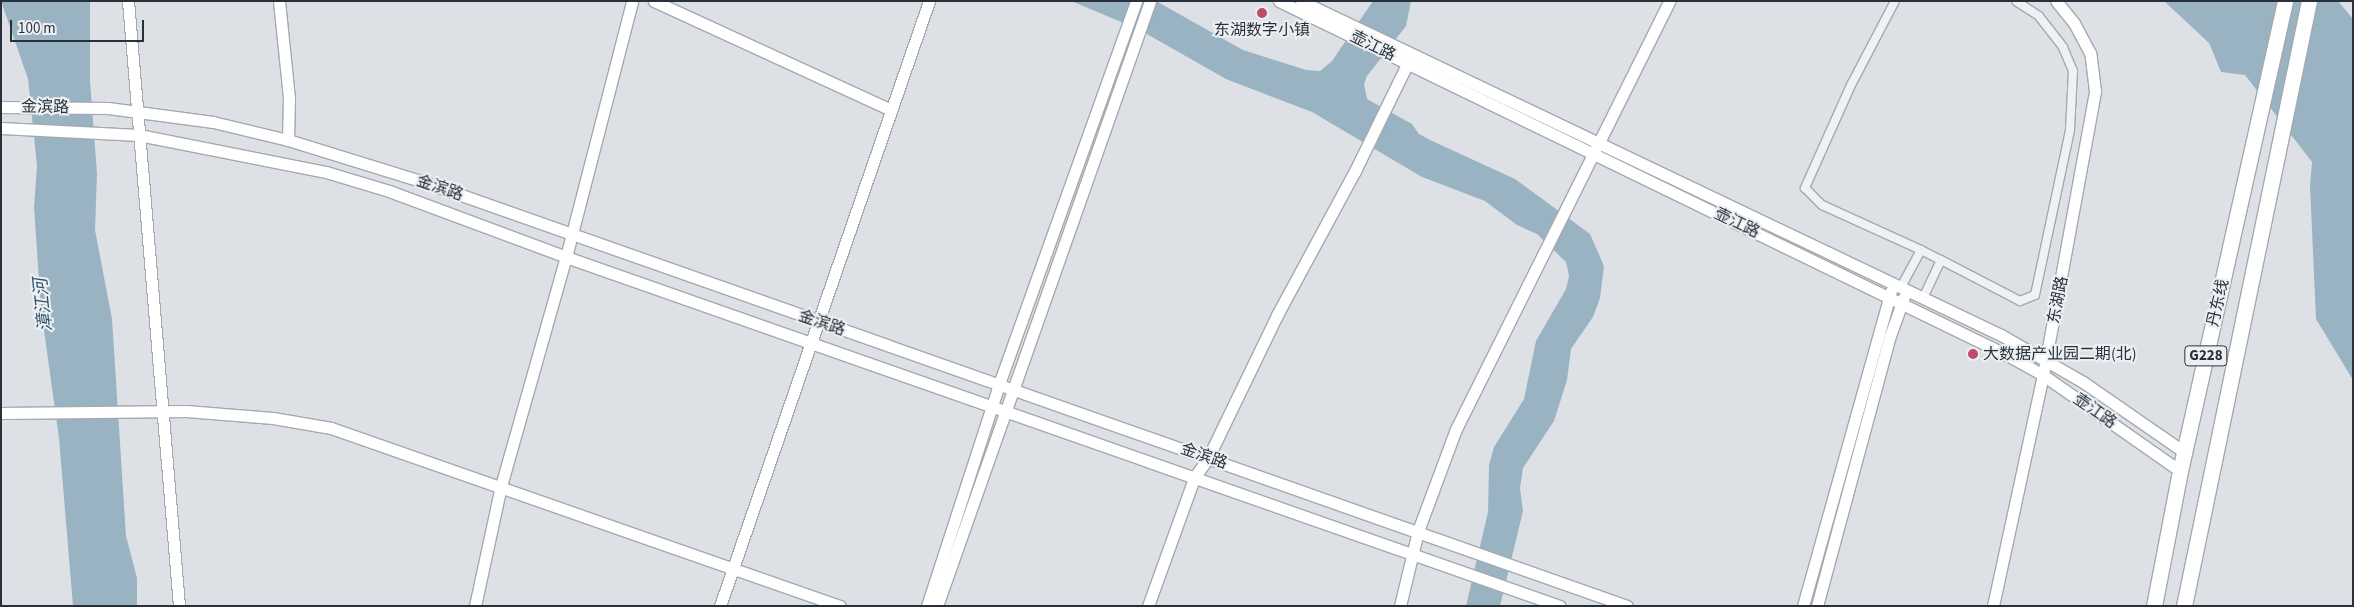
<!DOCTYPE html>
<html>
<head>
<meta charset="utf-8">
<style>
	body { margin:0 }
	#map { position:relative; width:2354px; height:607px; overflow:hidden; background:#dde1e6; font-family:"Source Sans 3","Noto Sans SC",sans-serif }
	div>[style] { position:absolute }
	.water>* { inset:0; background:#9ab3c3 }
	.roads { filter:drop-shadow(1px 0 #a3a9af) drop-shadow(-1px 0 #a3a9af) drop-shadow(0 1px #a3a9af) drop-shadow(0 -1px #a3a9af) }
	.street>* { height:8px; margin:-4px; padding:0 4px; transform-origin:4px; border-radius:4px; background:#eff2f4 }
	.secondary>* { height:11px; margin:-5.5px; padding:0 5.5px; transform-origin:5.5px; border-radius:5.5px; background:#fff }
	.highway>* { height:15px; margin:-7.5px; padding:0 7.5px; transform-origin:7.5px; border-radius:7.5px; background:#fff }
	.dots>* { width:14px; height:14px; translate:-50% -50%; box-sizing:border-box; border:2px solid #ecf0f3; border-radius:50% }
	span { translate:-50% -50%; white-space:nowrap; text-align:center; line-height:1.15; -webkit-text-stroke:4px #ecf0f3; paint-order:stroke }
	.shield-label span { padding:1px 4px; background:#ecf0f3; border:1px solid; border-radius:4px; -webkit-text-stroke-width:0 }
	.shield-label { font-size:15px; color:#28313b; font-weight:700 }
	.poi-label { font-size:16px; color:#28313b }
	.left { translate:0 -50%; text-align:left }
	.street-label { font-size:16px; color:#28313b }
	.water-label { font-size:18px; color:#35546b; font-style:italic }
	.frame { position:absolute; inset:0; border:2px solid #28313b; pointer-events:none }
	.scale { position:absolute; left:10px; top:20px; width:134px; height:22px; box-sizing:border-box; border:2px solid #28313b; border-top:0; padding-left:6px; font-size:15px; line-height:18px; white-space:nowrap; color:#28313b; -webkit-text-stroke:4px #ecf0f3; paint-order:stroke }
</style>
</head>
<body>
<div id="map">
	<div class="water">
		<i style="clip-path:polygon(1px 1px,90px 1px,90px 81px,97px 174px,95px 230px,112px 319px,126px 536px,137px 578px,137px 606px,73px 606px,59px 438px,41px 309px,34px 207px,37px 166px,28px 79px)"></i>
		<i style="clip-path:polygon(1071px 1px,1156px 1px,1243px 50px,1306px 70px,1320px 71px,1332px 61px,1373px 1px,1411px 1px,1406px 26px,1367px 76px,1364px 84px,1367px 99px,1412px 124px,1419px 134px,1430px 140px,1515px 179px,1590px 234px,1604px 266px,1600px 298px,1593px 317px,1571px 349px,1567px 380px,1554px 421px,1523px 468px,1520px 488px,1523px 511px,1500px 606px,1466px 606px,1488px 512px,1489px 465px,1494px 447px,1524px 399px,1536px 341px,1566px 289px,1569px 276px,1566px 262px,1537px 234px,1517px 225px,1485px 201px,1422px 177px,1312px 112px,1226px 79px,1138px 29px)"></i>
		<i style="clip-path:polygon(2164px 1px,2338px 1px,2353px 19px,2353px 380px,2316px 319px,2310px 186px,2312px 162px,2245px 75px,2221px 72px,2209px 43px)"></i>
	</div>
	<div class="roads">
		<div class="street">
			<i style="left:1895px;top:1px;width:95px;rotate:117.6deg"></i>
			<i style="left:1851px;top:85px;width:113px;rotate:114.1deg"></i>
			<i style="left:1805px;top:188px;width:24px;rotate:45deg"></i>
			<i style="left:1822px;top:205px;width:109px;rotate:24.4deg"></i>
			<i style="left:1941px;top:260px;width:89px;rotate:27.4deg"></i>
			<i style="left:2020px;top:301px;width:16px;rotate:-22deg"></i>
			<i style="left:2035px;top:295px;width:169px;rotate:-78deg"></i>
			<i style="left:2070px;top:130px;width:59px;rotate:-87.1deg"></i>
			<i style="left:2073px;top:71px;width:26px;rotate:-113deg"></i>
			<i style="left:2063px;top:47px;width:39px;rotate:-128deg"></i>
			<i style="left:2039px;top:16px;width:27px;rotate:-147deg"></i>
			<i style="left:1901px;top:287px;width:42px;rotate:-61.6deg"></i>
			<i style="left:1921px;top:250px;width:22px;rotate:27deg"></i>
			<i style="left:1941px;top:260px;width:42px;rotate:115.3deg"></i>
		</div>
		<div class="secondary">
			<i style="left:128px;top:1px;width:607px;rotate:85.18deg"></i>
			<i style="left:279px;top:1px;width:98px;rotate:84.1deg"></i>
			<i style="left:289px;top:98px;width:42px;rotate:91.4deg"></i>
			<i style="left:654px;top:1px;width:261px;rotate:24.7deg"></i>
			<i style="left:1279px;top:1px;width:807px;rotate:25.93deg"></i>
			<i style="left:2005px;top:354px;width:43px;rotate:28.9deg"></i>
			<i style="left:2043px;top:375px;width:167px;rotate:35deg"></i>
			<i style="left:1301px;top:1px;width:776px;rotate:25.51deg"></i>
			<i style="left:2001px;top:335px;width:95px;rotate:29.8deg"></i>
			<i style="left:2083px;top:382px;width:123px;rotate:34.7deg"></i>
			<i style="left:1px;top:107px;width:107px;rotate:0.5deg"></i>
			<i style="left:108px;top:108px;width:106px;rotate:7.6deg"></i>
			<i style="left:213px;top:122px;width:77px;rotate:13.5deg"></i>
			<i style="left:288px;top:140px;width:149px;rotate:17.2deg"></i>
			<i style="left:430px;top:184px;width:1269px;rotate:19.42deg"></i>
			<i style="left:1px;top:128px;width:138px;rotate:2.9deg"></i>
			<i style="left:139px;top:135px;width:191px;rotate:11.2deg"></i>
			<i style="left:326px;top:172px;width:66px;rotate:16.8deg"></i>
			<i style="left:389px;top:191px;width:189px;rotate:20.4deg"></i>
			<i style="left:566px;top:257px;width:1053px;rotate:19.35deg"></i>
			<i style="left:1px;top:413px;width:185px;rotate:-0.6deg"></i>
			<i style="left:186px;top:411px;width:87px;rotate:4.6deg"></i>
			<i style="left:273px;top:418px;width:59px;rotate:9.8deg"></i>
			<i style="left:331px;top:428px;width:539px;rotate:19.28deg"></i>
			<i style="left:475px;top:606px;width:123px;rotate:-77.8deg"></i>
			<i style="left:501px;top:486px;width:238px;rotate:-74.2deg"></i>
			<i style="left:566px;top:257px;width:264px;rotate:-75.5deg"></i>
			<i style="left:720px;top:606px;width:640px;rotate:-70.94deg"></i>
			<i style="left:927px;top:606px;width:233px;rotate:-72deg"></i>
			<i style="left:999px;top:384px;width:407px;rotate:-70.3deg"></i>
			<i style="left:937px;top:606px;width:641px;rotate:-70.6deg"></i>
			<i style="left:1148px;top:606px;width:136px;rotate:-70.2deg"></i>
			<i style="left:1194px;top:478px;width:24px;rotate:-55deg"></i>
			<i style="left:1208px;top:458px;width:159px;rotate:-64.2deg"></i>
			<i style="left:1277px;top:315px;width:164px;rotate:-61.6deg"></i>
			<i style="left:1355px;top:171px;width:128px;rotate:-64deg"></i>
			<i style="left:1400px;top:606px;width:77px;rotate:-76.5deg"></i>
			<i style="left:1418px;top:531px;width:109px;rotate:-69.6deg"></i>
			<i style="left:1456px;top:429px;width:478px;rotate:-63.5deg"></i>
			<i style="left:1803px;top:606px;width:327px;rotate:-74.4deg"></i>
			<i style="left:1817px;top:606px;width:280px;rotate:-74.9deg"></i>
			<i style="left:1890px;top:336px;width:41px;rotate:-70.3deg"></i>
			<i style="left:1993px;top:606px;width:236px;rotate:-77.8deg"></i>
			<i style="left:2043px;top:375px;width:289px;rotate:-79.6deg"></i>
			<i style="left:2095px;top:91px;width:38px;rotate:-97deg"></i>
			<i style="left:2090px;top:53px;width:34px;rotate:-118deg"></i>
			<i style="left:2074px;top:23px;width:28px;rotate:-129deg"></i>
		</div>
		<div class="highway">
			<i style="left:2154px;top:606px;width:137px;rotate:-79.1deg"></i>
			<i style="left:2180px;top:471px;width:482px;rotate:-77.4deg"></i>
			<i style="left:2184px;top:606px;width:618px;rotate:-78.33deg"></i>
		</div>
	</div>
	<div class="dots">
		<i style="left:1262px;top:13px;background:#c24a6b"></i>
		<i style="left:1973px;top:354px;background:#c24a6b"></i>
	</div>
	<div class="shield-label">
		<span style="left:2206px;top:356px">G228</span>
	</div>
	<div class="poi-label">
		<span style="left:1262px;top:30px">东湖数字小镇</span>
		<span class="left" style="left:1983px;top:354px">大数据产业园二期(北)</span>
	</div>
	<div class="street-label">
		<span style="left:1373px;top:46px;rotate:26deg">壶江路</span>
		<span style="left:45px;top:107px;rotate:1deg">金滨路</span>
		<span style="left:440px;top:188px;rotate:19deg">金滨路</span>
		<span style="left:1737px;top:223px;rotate:26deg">壶江路</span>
		<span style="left:2058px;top:300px;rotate:-79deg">东湖路</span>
		<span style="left:2218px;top:303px;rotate:-77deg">丹东线</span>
		<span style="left:822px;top:323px;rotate:19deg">金滨路</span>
		<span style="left:2095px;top:411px;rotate:35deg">壶江路</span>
		<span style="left:1204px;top:456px;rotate:19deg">金滨路</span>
	</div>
	<div class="water-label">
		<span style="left:44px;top:305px;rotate:-96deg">漳江河</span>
	</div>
	<div class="frame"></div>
	<div class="scale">100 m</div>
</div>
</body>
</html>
